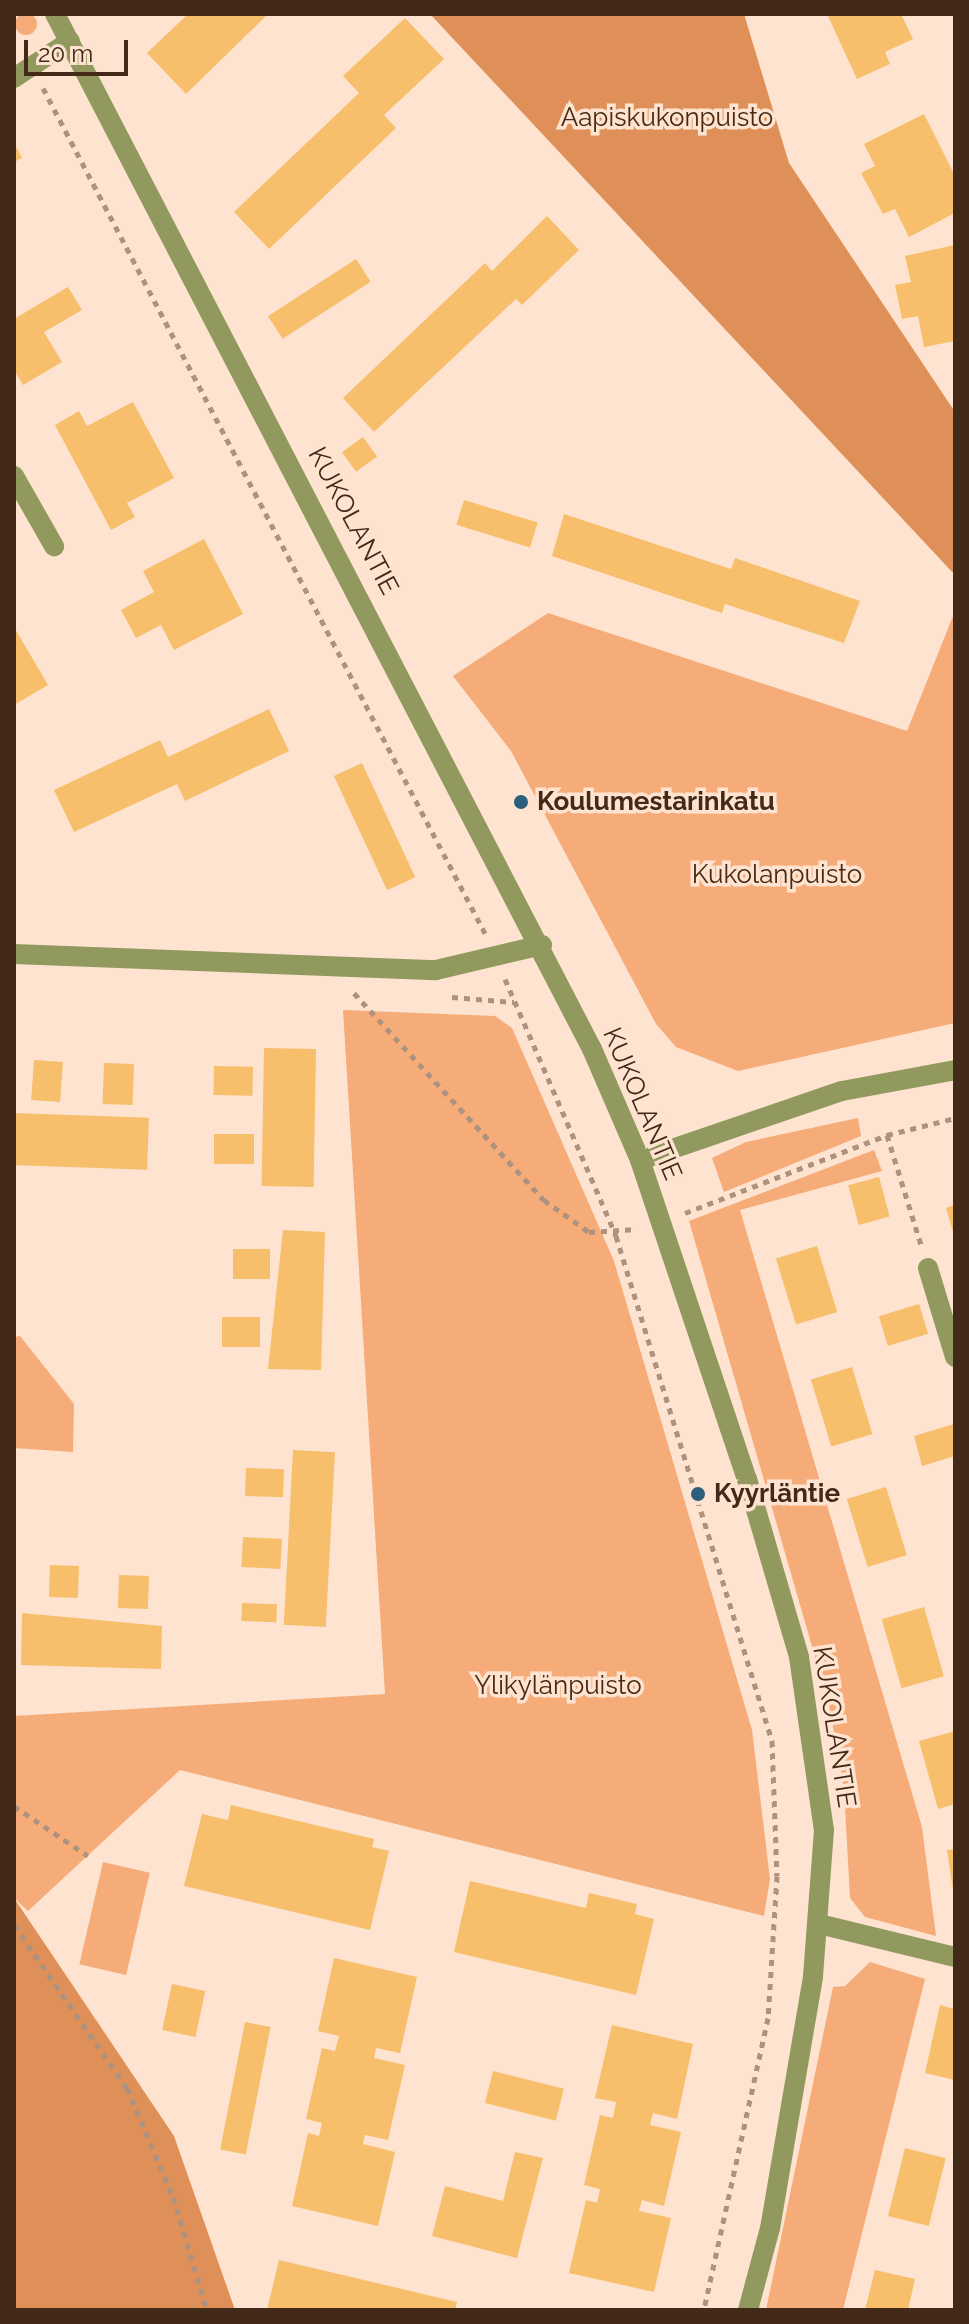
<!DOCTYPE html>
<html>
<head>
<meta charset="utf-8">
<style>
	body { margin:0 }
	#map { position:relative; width:969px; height:2324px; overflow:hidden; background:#fee3d1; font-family:Raleway,sans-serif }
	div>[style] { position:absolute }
	.green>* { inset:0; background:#f6ac78; transform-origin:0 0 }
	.round { border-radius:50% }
	.forest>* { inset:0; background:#de9058 }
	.building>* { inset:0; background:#f7be6b; transform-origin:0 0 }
	.path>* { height:5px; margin-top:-2.5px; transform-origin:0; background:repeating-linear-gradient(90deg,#ad9280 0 6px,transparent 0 12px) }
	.minor>* { height:20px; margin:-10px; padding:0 10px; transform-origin:10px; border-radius:10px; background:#91995e }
	.tertiary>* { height:20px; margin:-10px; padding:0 10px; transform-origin:10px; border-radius:10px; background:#91995e }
	.dots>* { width:22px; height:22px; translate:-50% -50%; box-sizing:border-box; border:4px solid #fee3d1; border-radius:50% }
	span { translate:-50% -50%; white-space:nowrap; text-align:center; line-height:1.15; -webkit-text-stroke:7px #fee3d1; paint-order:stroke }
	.park-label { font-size:26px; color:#492911 }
	.street-label { font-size:26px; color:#432917 }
	.poi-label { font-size:26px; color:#432917; font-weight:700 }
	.left { translate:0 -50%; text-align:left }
	.frame { position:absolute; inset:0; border:16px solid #432917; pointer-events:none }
	.scale { position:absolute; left:24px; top:40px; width:104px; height:36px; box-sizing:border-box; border:4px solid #432917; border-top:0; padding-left:10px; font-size:24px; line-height:28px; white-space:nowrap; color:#432917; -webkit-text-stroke:6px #fee3d1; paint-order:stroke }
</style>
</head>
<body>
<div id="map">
	<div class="green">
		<i class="round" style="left:15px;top:13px;width:22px;height:22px"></i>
		<i style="clip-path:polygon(955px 611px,955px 1023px,738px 1071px,676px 1047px,656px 1024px,511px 751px,453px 676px,548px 613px,907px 731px)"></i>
		<i style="clip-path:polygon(343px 1010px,495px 1016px,512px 1028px,614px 1261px,752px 1730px,770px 1879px,764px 1916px,180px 1770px,28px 1911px,14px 1898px,14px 1716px,385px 1694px)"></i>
		<i style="clip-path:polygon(858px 1118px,861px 1136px,724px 1192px,712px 1158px,746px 1142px)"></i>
		<i style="clip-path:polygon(874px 1150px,882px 1171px,740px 1210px,922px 1827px,936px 1936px,865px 1917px,850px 1898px,844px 1789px,829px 1705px,689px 1221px)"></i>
		<i style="clip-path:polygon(20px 1336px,74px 1404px,73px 1452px,14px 1448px,14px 1337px)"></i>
		<i style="left:103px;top:1862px;width:48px;height:105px;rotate:13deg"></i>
		<i style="clip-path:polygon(870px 1962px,925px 1979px,843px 2310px,766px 2310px,833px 1987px,845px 1986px)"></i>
	</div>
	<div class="forest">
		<i style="clip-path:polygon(430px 14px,744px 14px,789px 163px,955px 412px,955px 575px)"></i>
		<i style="clip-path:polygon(14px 1898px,174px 2136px,235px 2310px,14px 2310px)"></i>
	</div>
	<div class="building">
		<i style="clip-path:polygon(188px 14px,268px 14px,186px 94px,147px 53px)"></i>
		<i style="clip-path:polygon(827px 14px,901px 14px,913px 39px,885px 52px,890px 64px,857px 79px)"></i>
		<i style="clip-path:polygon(405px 18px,444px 59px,384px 115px,396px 128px,269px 249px,234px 212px,359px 93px,343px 76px)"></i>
		<i style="clip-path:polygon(924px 114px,955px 176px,955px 213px,909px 237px,895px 209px,883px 214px,861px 173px,875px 166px,864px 144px)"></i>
		<i style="clip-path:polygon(14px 143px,22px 158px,14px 162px)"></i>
		<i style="clip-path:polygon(547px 216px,579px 250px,522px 305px,516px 299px,374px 432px,343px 398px,485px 263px,492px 271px)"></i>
		<i style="clip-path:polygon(955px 245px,955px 341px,924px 347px,918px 316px,902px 319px,895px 285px,911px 282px,905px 256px)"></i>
		<i style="left:356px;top:259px;width:27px;height:105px;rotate:57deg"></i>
		<i style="clip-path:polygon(68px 287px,82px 310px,44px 332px,62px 362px,23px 385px,14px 370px,14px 319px)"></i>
		<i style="clip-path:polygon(133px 402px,174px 478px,127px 503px,135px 517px,111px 530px,55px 425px,79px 411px,87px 426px)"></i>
		<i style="left:363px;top:437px;width:24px;height:26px;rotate:54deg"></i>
		<i style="left:464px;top:500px;width:77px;height:26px;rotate:17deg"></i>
		<i style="clip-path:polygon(564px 514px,731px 569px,735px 558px,860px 601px,844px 643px,725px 604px,722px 613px,552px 556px)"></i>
		<i style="clip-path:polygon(204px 539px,243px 614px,174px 650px,161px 625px,136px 638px,121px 610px,154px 592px,143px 571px)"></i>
		<i style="clip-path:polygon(14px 627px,48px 685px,14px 705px)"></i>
		<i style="clip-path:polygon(269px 709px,289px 751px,185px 801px,177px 784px,74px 832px,54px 790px,160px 740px,168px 757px)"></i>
		<i style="left:362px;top:763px;width:126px;height:31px;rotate:65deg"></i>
		<i style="left:264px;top:1048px;width:52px;height:138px;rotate:1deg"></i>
		<i style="left:34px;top:1060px;width:29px;height:40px;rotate:4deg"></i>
		<i style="left:104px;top:1063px;width:30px;height:41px;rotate:2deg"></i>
		<i style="left:214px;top:1066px;width:39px;height:29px;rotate:1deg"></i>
		<i style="left:14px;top:1113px;width:135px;height:52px;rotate:2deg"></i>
		<i style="left:214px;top:1134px;width:40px;height:30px"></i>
		<i style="left:879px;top:1177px;width:41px;height:32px;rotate:75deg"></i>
		<i style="clip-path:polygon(955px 1205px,955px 1234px,954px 1235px,946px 1208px)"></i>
		<i style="clip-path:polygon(283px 1230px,325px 1232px,321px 1370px,268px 1369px)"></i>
		<i style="left:817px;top:1246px;width:69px;height:43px;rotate:73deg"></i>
		<i style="left:233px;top:1249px;width:37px;height:30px"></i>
		<i style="left:919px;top:1304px;width:31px;height:42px;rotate:73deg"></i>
		<i style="left:222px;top:1317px;width:38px;height:30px"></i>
		<i style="left:852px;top:1367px;width:70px;height:43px;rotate:73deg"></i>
		<i style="clip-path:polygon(954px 1424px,955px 1456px,922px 1466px,914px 1436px)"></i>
		<i style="left:293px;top:1450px;width:42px;height:175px;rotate:3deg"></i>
		<i style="left:246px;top:1468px;width:38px;height:28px;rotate:2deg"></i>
		<i style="left:886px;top:1487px;width:71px;height:41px;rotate:73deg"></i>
		<i style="left:243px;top:1537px;width:39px;height:30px;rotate:3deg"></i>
		<i style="left:50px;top:1565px;width:29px;height:32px;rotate:2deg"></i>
		<i style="left:119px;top:1575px;width:30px;height:33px;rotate:2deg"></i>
		<i style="left:242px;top:1603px;width:35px;height:18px;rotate:2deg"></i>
		<i style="left:924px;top:1607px;width:72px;height:44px;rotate:74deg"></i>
		<i style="clip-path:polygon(22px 1613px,162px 1626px,161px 1669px,21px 1665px)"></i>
		<i style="clip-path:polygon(955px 1731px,955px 1804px,938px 1809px,919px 1741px)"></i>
		<i style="clip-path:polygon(231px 1805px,374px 1839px,372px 1847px,389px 1851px,370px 1930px,184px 1886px,202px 1814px,228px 1820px)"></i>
		<i style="clip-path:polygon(955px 1849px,955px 1889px,953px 1890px,947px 1850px)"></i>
		<i style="clip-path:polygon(470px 1881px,586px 1908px,589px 1893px,637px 1904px,635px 1914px,654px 1919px,636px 1995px,454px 1952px)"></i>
		<i style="clip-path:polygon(334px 1958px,417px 1977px,400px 2053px,376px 2048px,374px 2058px,405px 2065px,388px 2140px,365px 2135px,363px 2144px,395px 2152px,378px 2226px,292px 2206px,308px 2133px,319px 2136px,322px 2123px,306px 2119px,322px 2048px,335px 2051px,339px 2036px,318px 2031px)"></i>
		<i style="left:172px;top:1984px;width:34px;height:47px;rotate:12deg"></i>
		<i style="clip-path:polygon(940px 2005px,955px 2009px,955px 2080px,925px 2073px)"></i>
		<i style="left:245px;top:2022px;width:26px;height:130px;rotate:11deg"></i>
		<i style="clip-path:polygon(612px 2025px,693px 2044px,677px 2119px,653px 2113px,650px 2125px,681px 2132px,664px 2206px,642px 2200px,639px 2211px,671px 2218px,654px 2292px,569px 2273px,586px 2200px,597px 2203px,600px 2189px,584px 2185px,600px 2115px,613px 2118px,616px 2102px,595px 2098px)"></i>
		<i style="left:493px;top:2071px;width:73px;height:33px;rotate:14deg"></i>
		<i style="left:905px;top:2148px;width:42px;height:70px;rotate:14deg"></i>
		<i style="clip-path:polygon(515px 2152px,543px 2158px,517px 2258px,432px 2236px,445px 2186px,503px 2201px)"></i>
		<i style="clip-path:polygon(279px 2260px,457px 2302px,455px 2310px,267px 2310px)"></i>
		<i style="clip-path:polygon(875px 2270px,915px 2279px,908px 2310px,865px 2310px)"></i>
	</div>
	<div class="path">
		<i style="left:43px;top:88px;width:954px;rotate:62.39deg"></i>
		<i style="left:505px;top:979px;width:280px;rotate:66.6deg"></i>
		<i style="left:616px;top:1236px;width:529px;rotate:72.83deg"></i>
		<i style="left:772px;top:1741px;width:135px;rotate:87.9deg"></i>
		<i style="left:777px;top:1876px;width:142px;rotate:93.6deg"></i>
		<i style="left:768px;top:2018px;width:299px;rotate:102.4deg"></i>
		<i style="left:354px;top:993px;width:281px;rotate:47.5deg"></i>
		<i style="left:544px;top:1200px;width:55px;rotate:35.4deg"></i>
		<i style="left:589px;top:1232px;width:48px;rotate:-3.6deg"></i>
		<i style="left:452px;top:997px;width:62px;rotate:4.6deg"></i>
		<i style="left:887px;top:1135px;width:115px;rotate:72.8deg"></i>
		<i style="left:685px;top:1213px;width:217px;rotate:-21.1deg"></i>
		<i style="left:887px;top:1135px;width:70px;rotate:-14deg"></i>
		<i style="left:14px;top:1806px;width:89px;rotate:34deg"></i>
		<i style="left:14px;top:1925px;width:198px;rotate:55.3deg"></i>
		<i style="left:127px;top:2088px;width:118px;rotate:67.1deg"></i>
		<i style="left:173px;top:2197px;width:118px;rotate:73.3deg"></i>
	</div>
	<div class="minor">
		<i style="left:14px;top:78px;width:67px;rotate:-33.5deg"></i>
		<i style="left:14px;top:476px;width:81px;rotate:60.3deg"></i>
		<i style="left:14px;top:954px;width:422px;rotate:2.2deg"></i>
		<i style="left:436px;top:970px;width:109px;rotate:-13.3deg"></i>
		<i style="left:928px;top:1268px;width:93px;rotate:73.1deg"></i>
		<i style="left:819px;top:1924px;width:140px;rotate:13.6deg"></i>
	</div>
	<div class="tertiary">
		<i style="left:55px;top:14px;width:1166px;rotate:62.58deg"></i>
		<i style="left:592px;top:1049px;width:121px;rotate:66.6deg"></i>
		<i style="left:640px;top:1160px;width:336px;rotate:71.5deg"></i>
		<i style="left:747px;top:1479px;width:185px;rotate:73.7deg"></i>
		<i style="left:799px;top:1657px;width:175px;rotate:81.8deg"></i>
		<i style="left:824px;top:1830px;width:147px;rotate:94.3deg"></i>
		<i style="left:813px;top:1977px;width:255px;rotate:99.7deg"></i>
		<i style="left:770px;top:2228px;width:85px;rotate:105deg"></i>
		<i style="left:640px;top:1160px;width:213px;rotate:-18.9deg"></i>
		<i style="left:842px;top:1091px;width:115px;rotate:-10.5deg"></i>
	</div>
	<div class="dots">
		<i style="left:521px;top:802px;background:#2b5f7b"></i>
		<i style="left:698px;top:1494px;background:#2b5f7b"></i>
	</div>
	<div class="park-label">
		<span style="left:667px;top:118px">Aapiskukonpuisto</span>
		<span style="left:777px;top:875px">Kukolanpuisto</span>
		<span style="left:558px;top:1686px">Ylikylänpuisto</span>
	</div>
	<div class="street-label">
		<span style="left:353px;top:521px;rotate:62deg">KUKOLANTIE</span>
		<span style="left:642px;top:1104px;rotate:67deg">KUKOLANTIE</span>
		<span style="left:834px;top:1727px;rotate:81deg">KUKOLANTIE</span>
	</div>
	<div class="poi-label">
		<span class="left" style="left:537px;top:802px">Koulumestarinkatu</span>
		<span class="left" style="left:714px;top:1494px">Kyyrläntie</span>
	</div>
	<div class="frame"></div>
	<div class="scale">20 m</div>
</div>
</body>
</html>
